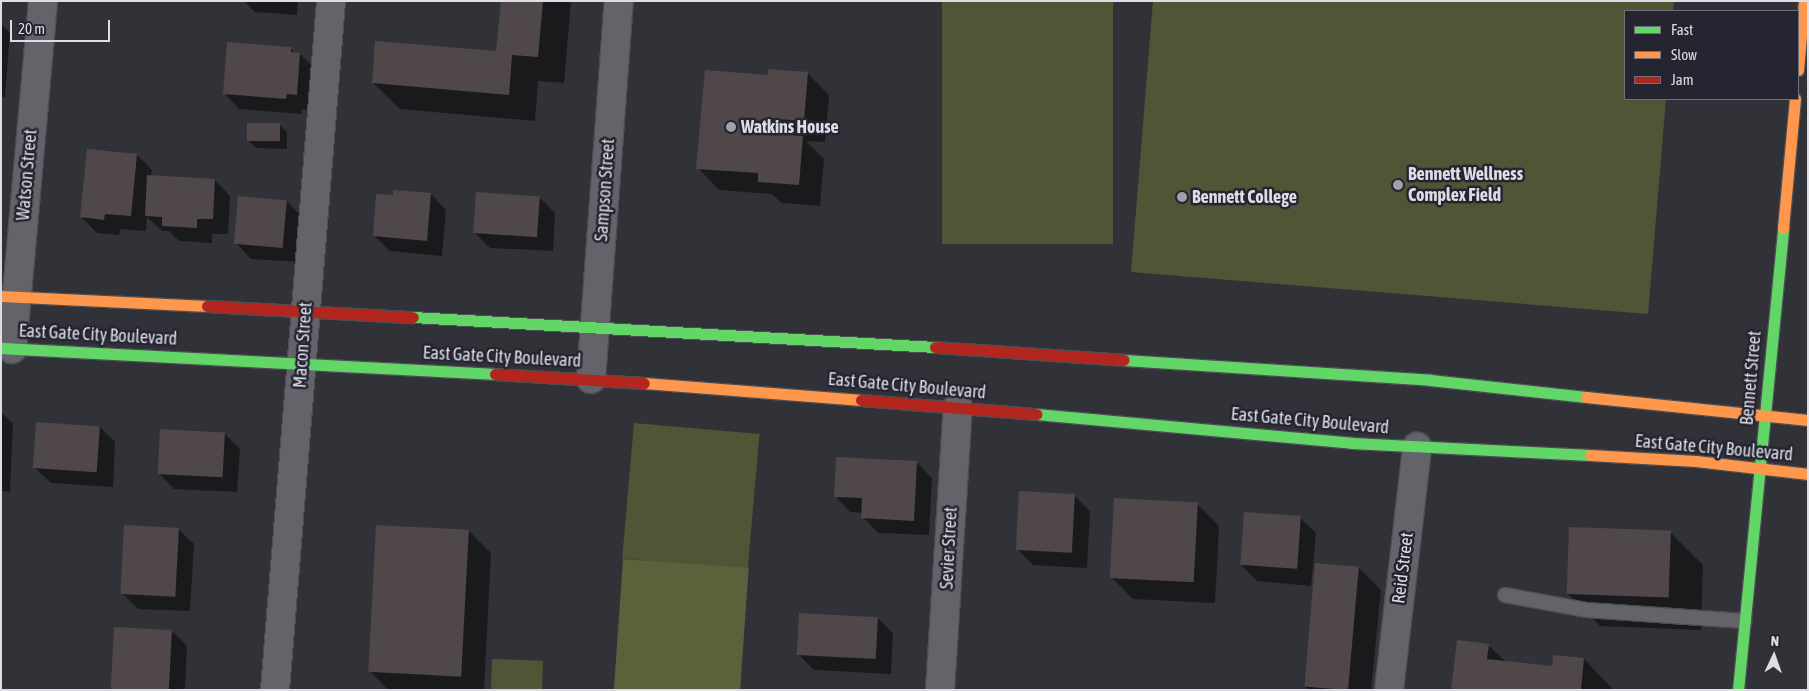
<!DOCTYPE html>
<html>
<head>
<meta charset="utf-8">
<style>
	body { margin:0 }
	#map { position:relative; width:1809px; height:691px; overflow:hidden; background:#313238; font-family:"Asap Condensed",sans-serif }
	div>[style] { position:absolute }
	.green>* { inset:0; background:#4f5535; transform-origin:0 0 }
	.forest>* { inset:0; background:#5b613b; transform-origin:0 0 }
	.shadow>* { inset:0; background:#0007 }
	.building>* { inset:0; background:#4f4749; transform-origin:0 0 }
	.roads { filter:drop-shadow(1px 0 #4d4d53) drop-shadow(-1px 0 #4d4d53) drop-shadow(0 1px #4d4d53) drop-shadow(0 -1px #4d4d53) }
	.lane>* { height:14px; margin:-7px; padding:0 7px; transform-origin:7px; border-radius:7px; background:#636369 }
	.street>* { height:28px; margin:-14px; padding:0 14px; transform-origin:14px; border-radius:14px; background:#636369 }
	.fast>* { height:11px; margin:-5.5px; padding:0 5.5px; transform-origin:5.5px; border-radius:5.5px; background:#63d668 }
	.slow>* { height:11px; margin:-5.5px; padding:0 5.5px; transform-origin:5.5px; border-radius:5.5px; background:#ff974d }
	.jam>* { height:11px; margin:-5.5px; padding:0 5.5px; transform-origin:5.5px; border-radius:5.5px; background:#b3261e }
	.dots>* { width:14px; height:14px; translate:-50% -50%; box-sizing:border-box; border:2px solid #242531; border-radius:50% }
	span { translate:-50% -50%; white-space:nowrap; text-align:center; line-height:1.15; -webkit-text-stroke:5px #242531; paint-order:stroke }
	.poi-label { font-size:18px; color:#dddde6; font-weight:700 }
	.left { translate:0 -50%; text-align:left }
	.street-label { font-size:18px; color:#dddde6 }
	.frame { position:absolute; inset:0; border:2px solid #dddde6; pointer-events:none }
	.legend { position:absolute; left:1624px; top:10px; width:175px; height:90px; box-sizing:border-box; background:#242531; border:1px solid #6e6f79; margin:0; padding:6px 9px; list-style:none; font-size:15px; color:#dddde6 }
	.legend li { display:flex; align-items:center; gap:10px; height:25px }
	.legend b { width:25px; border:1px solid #6e6f79 }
	.north { position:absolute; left:1749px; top:631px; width:50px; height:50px; -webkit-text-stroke:4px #242531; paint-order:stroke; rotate:3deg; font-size:14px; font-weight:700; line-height:20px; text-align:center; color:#dddde6 }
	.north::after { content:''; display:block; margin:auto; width:18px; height:22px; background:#dddde6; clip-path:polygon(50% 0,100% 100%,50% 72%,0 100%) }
	.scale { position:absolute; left:10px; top:20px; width:100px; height:22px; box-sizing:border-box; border:2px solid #dddde6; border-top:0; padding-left:6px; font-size:15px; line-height:18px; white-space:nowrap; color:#dddde6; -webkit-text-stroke:4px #242531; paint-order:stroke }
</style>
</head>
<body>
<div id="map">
	<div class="green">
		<i style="left:942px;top:1px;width:171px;height:243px"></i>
		<i style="clip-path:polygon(1153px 1px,1674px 1px,1673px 11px,1625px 11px,1625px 99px,1666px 99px,1648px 314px,1131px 272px)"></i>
		<i style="left:634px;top:423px;width:126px;height:136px;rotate:5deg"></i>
		<i style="left:492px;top:659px;width:51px;height:31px;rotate:2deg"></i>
	</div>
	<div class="forest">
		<i style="left:623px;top:559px;width:126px;height:131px;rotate:4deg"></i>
	</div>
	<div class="shadow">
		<i style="clip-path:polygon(244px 1px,298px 1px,297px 15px,255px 12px)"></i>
		<i style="clip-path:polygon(502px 1px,571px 1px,564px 83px,538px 81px,535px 121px,400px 109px,373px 83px,497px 53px)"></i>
		<i style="clip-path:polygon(1px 24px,10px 33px,5px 97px,1px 97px)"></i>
		<i style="clip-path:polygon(290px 48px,296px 54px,300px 54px,315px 69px,312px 110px,302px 109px,302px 114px,239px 109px,224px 93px)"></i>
		<i style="clip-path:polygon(807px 73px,829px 95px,825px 142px,806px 141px,824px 159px,820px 206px,781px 203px,772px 194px,719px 190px,698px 168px,769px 77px)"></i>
		<i style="clip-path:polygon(280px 125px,287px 132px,287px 149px,256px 148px,248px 141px)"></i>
		<i style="clip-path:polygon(137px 155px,152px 170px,151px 177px,215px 180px,230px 196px,228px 234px,212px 234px,212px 243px,179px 241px,169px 231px,162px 231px,147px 217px,146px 231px,120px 229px,119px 235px,97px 233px,81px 217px)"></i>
		<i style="clip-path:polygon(431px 194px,446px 210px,442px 256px,390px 251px,374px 236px)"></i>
		<i style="clip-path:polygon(539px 197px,555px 213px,553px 251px,490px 248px,475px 233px)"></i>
		<i style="clip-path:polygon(287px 201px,302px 217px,300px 262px,251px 259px,236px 243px)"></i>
		<i style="clip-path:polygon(1px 412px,13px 424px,10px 492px,1px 491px)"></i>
		<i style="clip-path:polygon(100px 427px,115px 442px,113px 487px,51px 483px,35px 468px)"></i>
		<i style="clip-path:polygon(224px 433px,240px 449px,237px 492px,174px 489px,159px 473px)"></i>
		<i style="clip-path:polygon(916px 462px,932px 478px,929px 535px,878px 533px,863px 517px,863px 513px,850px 512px,835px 496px)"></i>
		<i style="clip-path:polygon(1074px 495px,1090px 511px,1087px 568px,1033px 565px,1017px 549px)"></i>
		<i style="clip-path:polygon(1197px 504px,1219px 526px,1215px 603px,1133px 599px,1111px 577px)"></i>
		<i style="clip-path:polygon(1300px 518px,1316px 533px,1311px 586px,1257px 581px,1241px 565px)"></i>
		<i style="clip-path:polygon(178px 529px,194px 544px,190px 611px,138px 609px,122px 593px)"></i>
		<i style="clip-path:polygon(469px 531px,491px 553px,484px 690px,388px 690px,370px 671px)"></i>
		<i style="clip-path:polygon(1671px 533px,1703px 565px,1701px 630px,1600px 626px,1568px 594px)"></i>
		<i style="clip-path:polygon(1316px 564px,1359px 568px,1381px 590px,1371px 690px,1308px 690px,1304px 686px)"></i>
		<i style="clip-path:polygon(878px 618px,893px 634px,891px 674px,814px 670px,799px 655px)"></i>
		<i style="clip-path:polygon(172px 631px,187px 646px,185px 690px,112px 690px)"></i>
		<i style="clip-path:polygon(1488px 645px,1506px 662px,1553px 668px,1584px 659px,1614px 690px,1453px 690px)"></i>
	</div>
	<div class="building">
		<i style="clip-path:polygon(501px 1px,543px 1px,538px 57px,512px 55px,509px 95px,372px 83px,375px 41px,496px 51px)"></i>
		<i style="clip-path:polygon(227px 42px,291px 47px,291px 52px,300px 53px,297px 95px,287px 94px,286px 99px,223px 94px)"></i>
		<i style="clip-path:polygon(768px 69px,808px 72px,804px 121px,764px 118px,762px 133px,803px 136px,799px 185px,758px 182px,758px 173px,696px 169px,705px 70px,768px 75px)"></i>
		<i style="left:247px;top:123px;width:33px;height:18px"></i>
		<i style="clip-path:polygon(87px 149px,137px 154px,131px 216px,105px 214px,104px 220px,80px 217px)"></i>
		<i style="clip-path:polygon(147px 175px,215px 179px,213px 219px,197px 219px,197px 228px,162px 226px,162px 217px,145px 216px)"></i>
		<i style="clip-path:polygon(393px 190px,431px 193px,427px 241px,373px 236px,376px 194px,393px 195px)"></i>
		<i style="left:476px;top:192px;width:64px;height:41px;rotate:4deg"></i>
		<i style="left:238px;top:196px;width:49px;height:48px;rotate:5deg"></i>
		<i style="left:36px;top:422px;width:64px;height:46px;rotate:4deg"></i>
		<i style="left:160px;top:429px;width:65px;height:45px;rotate:3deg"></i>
		<i style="clip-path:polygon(836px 457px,917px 461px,914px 521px,861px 518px,862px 498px,834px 497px)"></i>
		<i style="left:1019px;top:491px;width:56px;height:59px;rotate:3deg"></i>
		<i style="left:1114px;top:498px;width:84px;height:80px;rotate:3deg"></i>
		<i style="left:1244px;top:512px;width:57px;height:53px;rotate:4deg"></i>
		<i style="left:124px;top:525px;width:55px;height:69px;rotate:3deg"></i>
		<i style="left:376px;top:525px;width:93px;height:147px;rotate:3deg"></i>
		<i style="left:1569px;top:527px;width:102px;height:67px;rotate:2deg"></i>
		<i style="left:1315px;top:563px;width:44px;height:124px;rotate:5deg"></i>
		<i style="left:799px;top:613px;width:79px;height:42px;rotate:3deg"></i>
		<i style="left:114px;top:627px;width:58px;height:63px;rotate:3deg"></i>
		<i style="clip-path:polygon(1457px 640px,1489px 644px,1487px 659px,1552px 666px,1553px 655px,1584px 658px,1581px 690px,1451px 690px)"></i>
	</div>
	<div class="roads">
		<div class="lane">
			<i style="left:1505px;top:595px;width:82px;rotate:10.5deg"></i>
			<i style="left:1586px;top:610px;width:159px;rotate:4deg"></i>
		</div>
		<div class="street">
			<i style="left:12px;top:349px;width:349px;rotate:-84.9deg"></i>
			<i style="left:591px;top:379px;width:379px;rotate:-85.8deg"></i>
			<i style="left:275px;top:690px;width:691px;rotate:-85.35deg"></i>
			<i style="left:940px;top:690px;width:284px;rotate:-86.4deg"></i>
			<i style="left:1389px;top:690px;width:245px;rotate:-83.4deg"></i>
		</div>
		<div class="fast">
			<i style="left:413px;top:317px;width:523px;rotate:3.29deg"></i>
			<i style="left:1px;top:348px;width:495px;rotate:3deg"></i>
			<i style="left:1124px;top:360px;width:307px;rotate:3.7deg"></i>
			<i style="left:1430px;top:380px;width:157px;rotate:6.2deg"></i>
			<i style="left:1036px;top:414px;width:317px;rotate:5.2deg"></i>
			<i style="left:1352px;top:443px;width:238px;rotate:2.9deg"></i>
			<i style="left:1738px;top:690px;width:464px;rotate:-84.4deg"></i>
		</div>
		<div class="slow">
			<i style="left:1798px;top:70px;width:69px;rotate:-85deg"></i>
			<i style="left:1783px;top:228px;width:130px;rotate:-84.7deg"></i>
			<i style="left:1px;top:296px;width:206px;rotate:2.8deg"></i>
			<i style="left:644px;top:383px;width:218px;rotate:4.5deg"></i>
			<i style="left:1586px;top:397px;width:223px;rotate:5.9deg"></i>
			<i style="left:1590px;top:455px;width:106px;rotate:3.2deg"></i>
			<i style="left:1696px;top:461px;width:113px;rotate:6.6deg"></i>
		</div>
		<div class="jam">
			<i style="left:207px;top:306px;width:206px;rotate:3.1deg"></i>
			<i style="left:935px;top:347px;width:189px;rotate:3.9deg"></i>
			<i style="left:495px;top:374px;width:149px;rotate:3.5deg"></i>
			<i style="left:861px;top:400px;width:176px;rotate:4.6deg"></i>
		</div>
	</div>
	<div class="dots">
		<i style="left:731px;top:127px;background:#a1a1a9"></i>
		<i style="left:1398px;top:185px;background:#a1a1a9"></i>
		<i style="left:1182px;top:197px;background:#a1a1a9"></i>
	</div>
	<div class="poi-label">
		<span class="left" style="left:741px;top:127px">Watkins House</span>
		<span class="left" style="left:1408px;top:185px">Bennett Wellness<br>Complex Field</span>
		<span class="left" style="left:1192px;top:197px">Bennett College</span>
	</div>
	<div class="street-label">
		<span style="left:27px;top:175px;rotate:-85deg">Watson Street</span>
		<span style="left:605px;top:190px;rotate:-86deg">Sampson Street</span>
		<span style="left:98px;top:335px;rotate:3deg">East Gate City Boulevard</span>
		<span style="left:303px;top:345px;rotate:-86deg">Macon Street</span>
		<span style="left:502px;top:357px;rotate:3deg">East Gate City Boulevard</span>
		<span style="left:1751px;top:378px;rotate:-85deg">Bennett Street</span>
		<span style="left:907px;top:386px;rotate:5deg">East Gate City Boulevard</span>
		<span style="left:1310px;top:421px;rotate:5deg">East Gate City Boulevard</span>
		<span style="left:1714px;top:448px;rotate:5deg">East Gate City Boulevard</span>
		<span style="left:949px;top:548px;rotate:-87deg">Sevier Street</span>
		<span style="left:1403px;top:568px;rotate:-83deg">Reid Street</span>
	</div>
	<div class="frame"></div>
	<ul class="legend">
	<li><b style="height:6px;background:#63d668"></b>Fast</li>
	<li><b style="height:6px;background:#ff974d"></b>Slow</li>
	<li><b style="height:6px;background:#b3261e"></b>Jam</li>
	</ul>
	<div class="north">N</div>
	<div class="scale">20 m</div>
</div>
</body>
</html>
